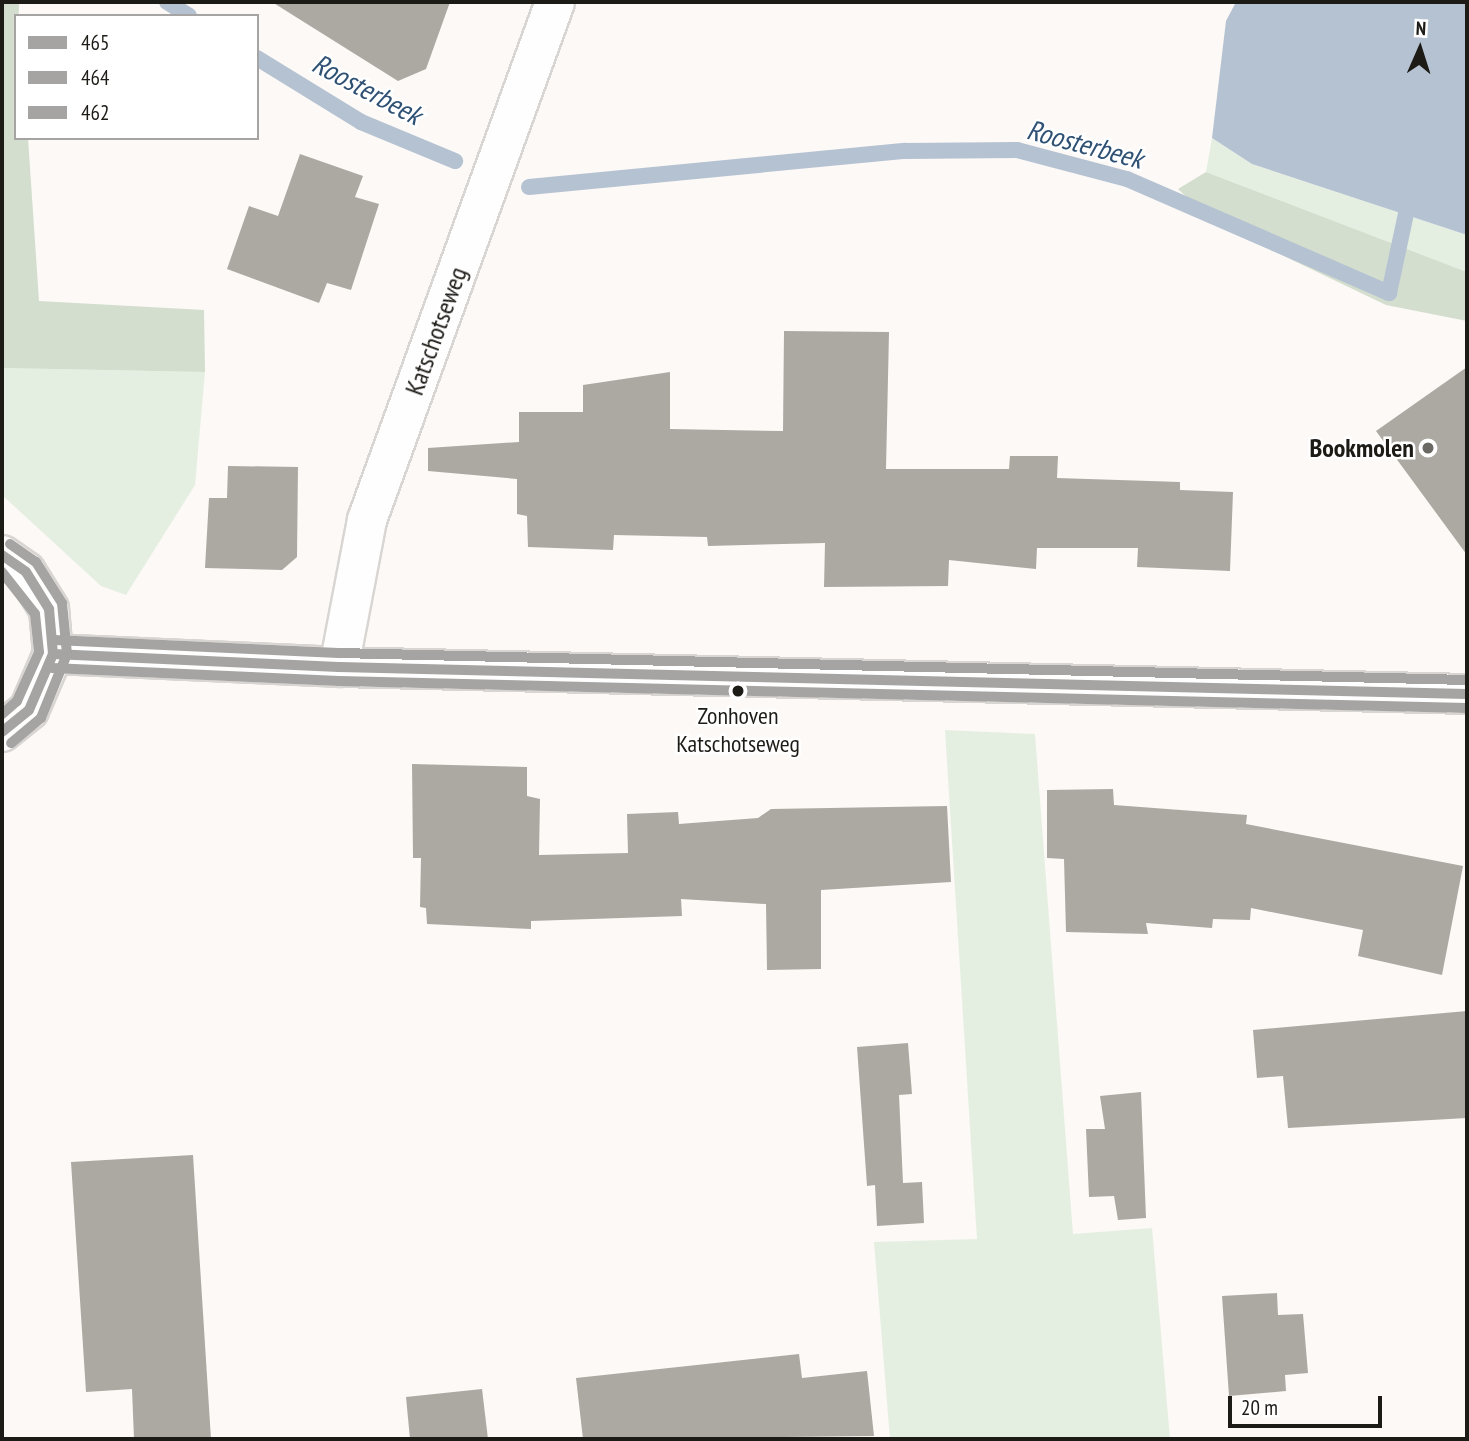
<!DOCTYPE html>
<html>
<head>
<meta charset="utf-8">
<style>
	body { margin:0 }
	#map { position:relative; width:1469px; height:1441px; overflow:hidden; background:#fcf9f6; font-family:"PT Sans Narrow",sans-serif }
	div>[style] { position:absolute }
	.green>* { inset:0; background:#e5efe1 }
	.forest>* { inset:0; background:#d3dece }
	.water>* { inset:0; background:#b5c2d2 }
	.stream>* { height:16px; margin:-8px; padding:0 8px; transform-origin:8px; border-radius:8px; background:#b5c2d2 }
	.building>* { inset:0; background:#aca8a2 }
	.roads { filter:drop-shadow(2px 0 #d8d5d2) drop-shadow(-2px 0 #d8d5d2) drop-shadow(0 2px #d8d5d2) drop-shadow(0 -2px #d8d5d2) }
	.street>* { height:38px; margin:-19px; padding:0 19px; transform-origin:19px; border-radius:19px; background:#fffefe }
	.secondary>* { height:38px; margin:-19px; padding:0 19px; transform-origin:19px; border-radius:19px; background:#fffefe }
	.bus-1>* { height:10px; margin:-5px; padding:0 5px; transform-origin:5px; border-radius:5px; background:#a5a4a2 }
	.bus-2>* { height:10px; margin:-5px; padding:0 5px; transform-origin:5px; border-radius:5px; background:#a5a4a2 }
	.bus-3>* { height:10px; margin:-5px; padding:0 5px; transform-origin:5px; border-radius:5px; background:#a5a4a2 }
	.dots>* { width:19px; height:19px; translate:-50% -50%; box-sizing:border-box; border:4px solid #fff; border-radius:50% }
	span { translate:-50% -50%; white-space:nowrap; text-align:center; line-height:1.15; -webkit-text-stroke:5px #fff; paint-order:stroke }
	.bus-label { font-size:24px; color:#1d1b16 }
	.street-label { font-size:26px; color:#1d1b16 }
	.poi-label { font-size:26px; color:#1d1b16; font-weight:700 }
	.right { translate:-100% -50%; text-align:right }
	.water-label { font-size:28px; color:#2f5174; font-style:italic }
	.frame { position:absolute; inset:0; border:4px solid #1d1b16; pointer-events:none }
	.legend { position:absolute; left:14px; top:14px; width:245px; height:126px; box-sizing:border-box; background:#fff; border:2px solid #a5a4a2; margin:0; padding:9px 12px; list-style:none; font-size:21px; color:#1d1b16 }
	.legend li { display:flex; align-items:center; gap:14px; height:35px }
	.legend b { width:35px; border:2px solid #a5a4a2 }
	.north { position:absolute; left:1385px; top:14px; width:70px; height:70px; -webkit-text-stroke:5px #fff; paint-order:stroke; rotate:3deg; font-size:19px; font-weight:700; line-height:28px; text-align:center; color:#1d1b16 }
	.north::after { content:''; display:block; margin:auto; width:24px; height:32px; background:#1d1b16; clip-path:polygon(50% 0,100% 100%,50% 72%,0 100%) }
	.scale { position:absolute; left:1228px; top:1396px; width:154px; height:32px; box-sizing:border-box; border:4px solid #1d1b16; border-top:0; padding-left:9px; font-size:21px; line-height:24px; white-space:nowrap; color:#1d1b16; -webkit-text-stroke:5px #fff; paint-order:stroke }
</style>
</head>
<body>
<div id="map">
	<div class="green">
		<i style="clip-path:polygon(1212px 138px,1252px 164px,1467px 235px,1467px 272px,1206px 172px)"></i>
		<i style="clip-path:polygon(2px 368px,205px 372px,195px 485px,126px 595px,101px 586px,2px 495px)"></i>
		<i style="clip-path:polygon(945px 730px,1035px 734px,1073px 1234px,1152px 1228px,1170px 1439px,890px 1439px,874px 1242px,977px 1239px)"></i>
	</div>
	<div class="forest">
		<i style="clip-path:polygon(2px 2px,19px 2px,16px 138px,28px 138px,39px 301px,204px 310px,205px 372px,2px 368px)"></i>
		<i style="clip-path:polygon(1206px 172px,1467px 272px,1467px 321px,1386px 305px,1215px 223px,1178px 189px)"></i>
	</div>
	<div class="water">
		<i style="clip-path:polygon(1236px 2px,1467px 2px,1467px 235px,1252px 164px,1212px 138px,1226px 21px)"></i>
	</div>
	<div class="stream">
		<i style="left:167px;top:2px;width:26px;rotate:32deg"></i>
		<i style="left:257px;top:58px;width:122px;rotate:31.6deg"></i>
		<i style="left:361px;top:122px;width:102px;rotate:22.5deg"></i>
		<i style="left:529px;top:187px;width:378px;rotate:-5.5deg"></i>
		<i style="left:905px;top:151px;width:112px;rotate:-0.5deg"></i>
		<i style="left:1017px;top:150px;width:114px;rotate:14.8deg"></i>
		<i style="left:1127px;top:179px;width:286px;rotate:23.5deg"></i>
		<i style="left:1389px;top:293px;width:100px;rotate:-77.9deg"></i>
	</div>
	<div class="building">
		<i style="clip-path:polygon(272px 2px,450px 2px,426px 69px,398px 81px)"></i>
		<i style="clip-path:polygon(300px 154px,363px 176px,355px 197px,379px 204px,351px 290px,327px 283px,319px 303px,227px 269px,249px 206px,278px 216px)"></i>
		<i style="clip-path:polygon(784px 331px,889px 332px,886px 469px,1009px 469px,1010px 456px,1058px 456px,1057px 478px,1180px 482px,1180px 490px,1233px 492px,1230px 571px,1137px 567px,1138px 548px,1037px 548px,1036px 569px,949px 560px,948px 586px,824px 587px,825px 543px,708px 546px,707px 537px,614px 535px,613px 550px,528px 547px,527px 516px,517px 514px,517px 479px,428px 471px,428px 448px,519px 442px,519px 412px,583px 412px,583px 385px,670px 372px,670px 429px,783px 431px)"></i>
		<i style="clip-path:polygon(1467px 367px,1467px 555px,1376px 431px)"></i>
		<i style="clip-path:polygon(228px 466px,298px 467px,297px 557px,282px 570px,205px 568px,209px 498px,227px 498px)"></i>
		<i style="clip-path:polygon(412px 764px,527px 767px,527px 796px,540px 799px,539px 855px,628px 853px,627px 814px,678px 812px,679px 824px,758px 818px,771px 809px,947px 806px,951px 882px,821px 890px,821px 969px,767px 970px,766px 904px,681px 899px,682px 916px,531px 921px,531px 929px,427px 924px,426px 908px,420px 907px,421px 858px,413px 858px)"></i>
		<i style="clip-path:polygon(1113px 789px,1114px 805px,1247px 815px,1246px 824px,1463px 866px,1442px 975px,1358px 956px,1363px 930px,1251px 908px,1250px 920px,1213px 919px,1212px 928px,1146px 923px,1148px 934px,1066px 932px,1064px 859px,1047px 858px,1047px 790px)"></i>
		<i style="clip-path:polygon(1467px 1011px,1467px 1118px,1288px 1128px,1283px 1076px,1257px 1078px,1253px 1030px)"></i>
		<i style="clip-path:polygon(908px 1043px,912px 1094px,899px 1095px,903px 1183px,922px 1182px,924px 1223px,877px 1226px,875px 1185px,867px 1186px,857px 1047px)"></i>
		<i style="clip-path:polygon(1141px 1092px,1146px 1218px,1118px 1220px,1114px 1196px,1089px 1197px,1086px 1129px,1105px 1129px,1100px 1096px)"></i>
		<i style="clip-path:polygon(193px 1155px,211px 1439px,134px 1439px,132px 1389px,86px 1392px,71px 1162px)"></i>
		<i style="clip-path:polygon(1277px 1293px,1278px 1315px,1303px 1314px,1308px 1373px,1285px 1375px,1286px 1391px,1229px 1396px,1222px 1296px)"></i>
		<i style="clip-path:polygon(799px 1354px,802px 1378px,867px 1371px,874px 1436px,583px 1439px,576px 1378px)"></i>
		<i style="clip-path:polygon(482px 1389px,488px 1439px,410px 1439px,406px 1397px)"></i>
	</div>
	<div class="roads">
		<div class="street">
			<i style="left:339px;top:667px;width:150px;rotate:-79.2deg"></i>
			<i style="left:367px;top:520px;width:551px;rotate:-70.05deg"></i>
		</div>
		<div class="secondary">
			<i style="left:2px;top:555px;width:29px;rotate:35deg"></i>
			<i style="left:26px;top:572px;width:44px;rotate:58.1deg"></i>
			<i style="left:49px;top:609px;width:45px;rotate:84.9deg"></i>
			<i style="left:53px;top:654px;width:61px;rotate:113.2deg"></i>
			<i style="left:29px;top:710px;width:35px;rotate:141deg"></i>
			<i style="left:53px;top:654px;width:286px;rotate:2.6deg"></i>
			<i style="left:339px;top:667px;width:1128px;rotate:1.37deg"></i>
		</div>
	</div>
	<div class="bus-1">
		<i style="left:2px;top:555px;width:29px;rotate:35deg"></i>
		<i style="left:26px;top:572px;width:44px;rotate:58.1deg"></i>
		<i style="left:49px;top:609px;width:45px;rotate:84.9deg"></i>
		<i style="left:53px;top:654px;width:61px;rotate:113.2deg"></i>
		<i style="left:29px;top:710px;width:35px;rotate:141deg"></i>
		<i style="left:53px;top:654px;width:286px;rotate:2.6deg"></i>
		<i style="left:339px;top:667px;width:1128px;rotate:1.37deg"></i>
	</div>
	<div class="bus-2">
		<i style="left:2px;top:572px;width:53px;rotate:51.8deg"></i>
		<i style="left:35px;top:614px;width:38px;rotate:84deg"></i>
		<i style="left:39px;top:652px;width:54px;rotate:114.2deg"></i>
		<i style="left:17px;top:701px;width:20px;rotate:139deg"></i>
		<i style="left:52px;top:668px;width:287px;rotate:2.6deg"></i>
		<i style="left:339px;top:681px;width:1128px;rotate:1.37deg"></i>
	</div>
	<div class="bus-3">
		<i style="left:10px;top:544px;width:32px;rotate:35deg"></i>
		<i style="left:36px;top:562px;width:49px;rotate:57.6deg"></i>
		<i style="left:62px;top:603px;width:51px;rotate:84.4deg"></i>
		<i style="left:67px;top:654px;width:69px;rotate:112.1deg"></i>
		<i style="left:41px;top:718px;width:39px;rotate:140deg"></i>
		<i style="left:54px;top:640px;width:285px;rotate:2.6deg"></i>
		<i style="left:339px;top:653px;width:1128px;rotate:1.37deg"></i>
	</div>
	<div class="dots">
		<i style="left:1428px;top:448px;background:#6b6964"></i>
		<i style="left:738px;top:691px;background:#1d1b16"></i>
	</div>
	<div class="bus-label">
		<span style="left:738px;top:730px">Zonhoven<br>Katschotseweg</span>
	</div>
	<div class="street-label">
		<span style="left:436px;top:331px;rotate:-70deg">Katschotseweg</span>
	</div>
	<div class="poi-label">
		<span class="right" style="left:1414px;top:448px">Bookmolen</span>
	</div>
	<div class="water-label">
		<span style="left:367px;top:89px;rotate:28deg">Roosterbeek</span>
		<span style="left:1085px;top:144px;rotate:15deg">Roosterbeek</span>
	</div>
	<div class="frame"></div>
	<ul class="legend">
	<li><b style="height:9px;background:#a5a4a2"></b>465</li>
	<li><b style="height:9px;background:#a5a4a2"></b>464</li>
	<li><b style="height:9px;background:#a5a4a2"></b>462</li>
	</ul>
	<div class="north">N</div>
	<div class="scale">20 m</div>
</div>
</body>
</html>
